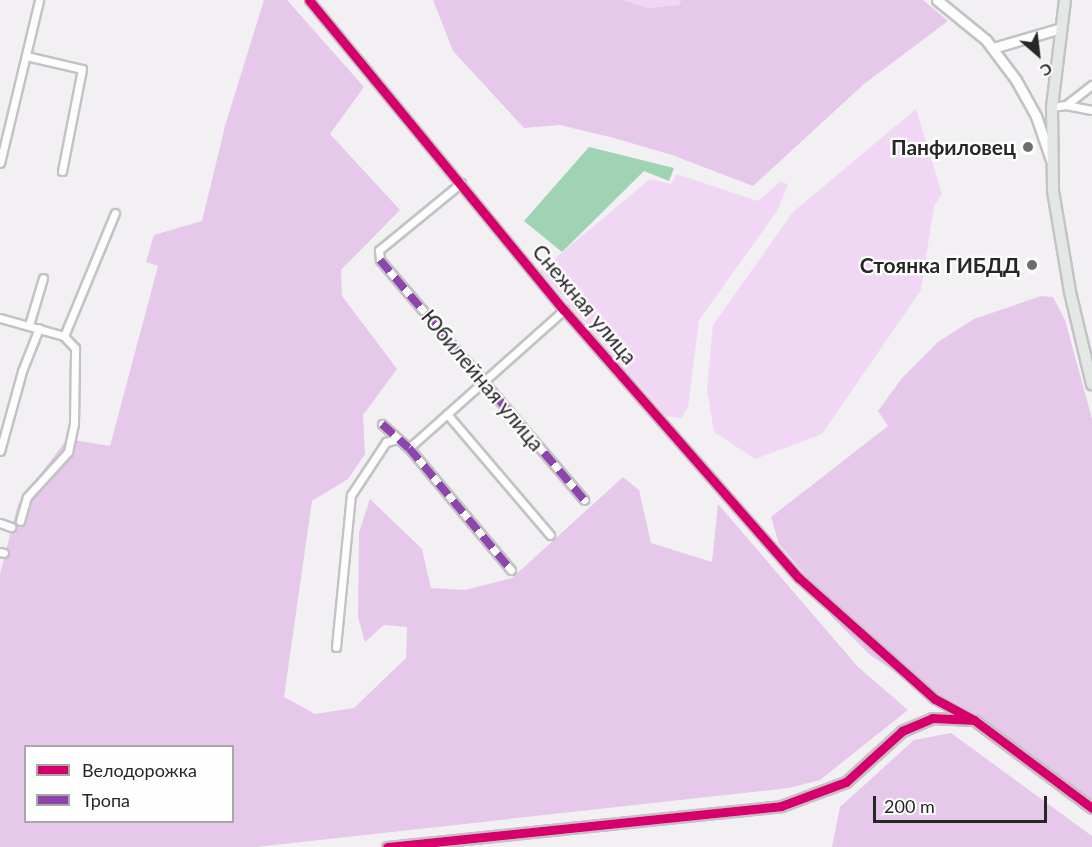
<!DOCTYPE html>
<html>
<head>
<meta charset="utf-8">
<style>
	body { margin:0 }
	#map { position:relative; width:1092px; height:847px; overflow:hidden; background:#f2f0f3; font-family:Lato,sans-serif }
	div>[style] { position:absolute }
	.green>* { inset:0; background:#f0d7f4 }
	.forest>* { inset:0; background:#e6c8eb }
	.water>* { inset:0; background:#9fd3b3 }
	.roads { filter:drop-shadow(2px 0 #c3c2c4) drop-shadow(-2px 0 #c3c2c4) drop-shadow(0 2px #c3c2c4) drop-shadow(0 -2px #c3c2c4) }
	.street>* { height:7px; margin:-3.5px; padding:0 3.5px; transform-origin:3.5px; border-radius:3.5px; background:#fdfdfd }
	.secondary>* { height:9px; margin:-4.5px; padding:0 4.5px; transform-origin:4.5px; border-radius:4.5px; background:#fdfdfd }
	.primary>* { height:10px; margin:-5px; padding:0 5px; transform-origin:5px; border-radius:5px; background:#e3e8e5 }
	.quiet>* { height:8px; margin-top:-4px; transform-origin:0; background:repeating-linear-gradient(90deg,#8e44ad 0 15px,transparent 0 23px) }
	.cycleway>* { height:9px; margin:-4.5px; padding:0 4.5px; transform-origin:4.5px; border-radius:4.5px; background:#d6006c }
	.dots>* { width:16px; height:16px; translate:-50% -50%; box-sizing:border-box; border:3px solid #fffeff; border-radius:50% }
	span { translate:-50% -50%; white-space:nowrap; text-align:center; line-height:1.15; -webkit-text-stroke:4.5px #fffeff; paint-order:stroke }
	.poi-label { font-size:21px; color:#282728; font-weight:700 }
	.right { translate:-100% -50%; text-align:right }
	.street-label { font-size:21px; color:#282728 }
	.legend { position:absolute; left:24px; top:745px; width:210px; height:78px; box-sizing:border-box; background:#fffeff; border:2px solid #a9a8a9; margin:0; padding:8px 10px; list-style:none; font-size:18px; color:#282728 }
	.legend li { display:flex; align-items:center; gap:12px; height:30px }
	.legend b { width:30px; border:2px solid #a9a8a9 }
	.north { position:absolute; left:1008px; top:24px; width:60px; height:60px; -webkit-text-stroke:4px #fffeff; paint-order:stroke; rotate:152deg; font-size:16px; font-weight:700; line-height:24px; text-align:center; color:#282728 }
	.north::after { content:''; display:block; margin:auto; width:21px; height:27px; background:#282728; clip-path:polygon(50% 0,100% 100%,50% 72%,0 100%) }
	.scale { position:absolute; left:873px; top:796px; width:174px; height:27px; box-sizing:border-box; border:3px solid #282728; border-top:0; padding-left:8px; font-size:18px; line-height:21px; white-space:nowrap; color:#282728; -webkit-text-stroke:4px #fffeff; paint-order:stroke }
</style>
</head>
<body>
<div id="map">
	<div class="green">
		<i style="clip-path:polygon(623px 0,681px 0,679px 5px,647px 8px)"></i>
		<i style="clip-path:polygon(916px 109px,942px 194px,934px 206px,921px 290px,822px 434px,755px 459px,714px 432px,707px 389px,713px 325px,793px 212px)"></i>
		<i style="clip-path:polygon(677px 174px,758px 201px,781px 181px,788px 185px,777px 211px,699px 320px,688px 407px,681px 418px,666px 416px,540px 271px,650px 179px,671px 184px)"></i>
	</div>
	<div class="forest">
		<i style="clip-path:polygon(evenodd,264px 0,287px 0,364px 87px,330px 134px,400px 210px,341px 270px,342px 296px,397px 369px,363px 415px,365px 454px,348px 479px,312px 501px,284px 697px,315px 714px,354px 708px,406px 658px,407px 627px,384px 625px,365px 642px,358px 617px,359px 532px,370px 499px,422px 549px,431px 588px,465px 590px,512px 578px,623px 477px,639px 490px,651px 543px,712px 562px,718px 504px,858px 667px,908px 710px,820px 780px,789px 788px,256px 847px,0 847px,0 574px,18px 504px,67px 439px,110px 446px,158px 266px,146px 262px,154px 235px,202px 221px,225px 126px,264px 0,26px 746px,232px 746px,232px 822px,26px 822px,26px 746px)"></i>
		<i style="clip-path:polygon(433px 0,623px 0,647px 8px,679px 5px,681px 0,923px 0,948px 21px,864px 84px,753px 186px,672px 155px,614px 138px,560px 125px,524px 128px,453px 51px)"></i>
		<i style="clip-path:polygon(1041px 296px,1053px 297px,1065px 320px,1092px 419px,1092px 805px,870px 655px,831px 616px,827px 601px,779px 544px,771px 517px,888px 426px,878px 411px,902px 378px,938px 342px,974px 319px)"></i>
		<i style="clip-path:polygon(951px 733px,1092px 836px,1092px 847px,832px 847px,840px 807px,914px 740px)"></i>
	</div>
	<div class="water">
		<i style="clip-path:polygon(589px 147px,674px 168px,669px 181px,644px 171px,562px 252px,524px 221px)"></i>
	</div>
	<div class="roads">
		<div class="street">
			<i style="left:309px;top:0;width:401px;rotate:50.6deg"></i>
			<i style="left:564px;top:310px;width:356px;rotate:48.8deg"></i>
			<i style="left:799px;top:578px;width:182px;rotate:41.7deg"></i>
			<i style="left:935px;top:699px;width:41px;rotate:29.1deg"></i>
			<i style="left:26px;top:56px;width:57px;rotate:13.1deg"></i>
			<i style="left:82px;top:69px;width:104px;rotate:101.1deg"></i>
			<i style="left:1066px;top:105px;width:26px;rotate:11deg"></i>
			<i style="left:1052px;top:107px;width:14px;rotate:-8deg"></i>
			<i style="left:1066px;top:105px;width:33px;rotate:-38deg"></i>
			<i style="left:0;top:163px;width:168px;rotate:-76.5deg"></i>
			<i style="left:461px;top:183px;width:106px;rotate:140.7deg"></i>
			<i style="left:379px;top:250px;width:10px;rotate:84deg"></i>
			<i style="left:380px;top:260px;width:315px;rotate:49.6deg"></i>
			<i style="left:0;top:318px;width:66px;rotate:15.7deg"></i>
			<i style="left:29px;top:325px;width:49px;rotate:-73.4deg"></i>
			<i style="left:447px;top:414px;width:159px;rotate:49.6deg"></i>
			<i style="left:382px;top:424px;width:36px;rotate:42deg"></i>
			<i style="left:409px;top:448px;width:159px;rotate:50.1deg"></i>
			<i style="left:409px;top:448px;width:208px;rotate:-41.7deg"></i>
			<i style="left:0;top:451px;width:83px;rotate:-74.6deg"></i>
			<i style="left:22px;top:371px;width:46px;rotate:-68.4deg"></i>
			<i style="left:20px;top:521px;width:25px;rotate:-74deg"></i>
			<i style="left:27px;top:497px;width:61px;rotate:-47.7deg"></i>
			<i style="left:68px;top:452px;width:29px;rotate:-78deg"></i>
			<i style="left:74px;top:424px;width:76px;rotate:-89.2deg"></i>
			<i style="left:75px;top:348px;width:16px;rotate:-133deg"></i>
			<i style="left:64px;top:336px;width:133px;rotate:-67.5deg"></i>
			<i style="left:0;top:523px;width:12px;rotate:20deg"></i>
			<i style="left:0;top:552px;width:4px;rotate:14deg"></i>
			<i style="left:336px;top:647px;width:153px;rotate:-84.4deg"></i>
			<i style="left:351px;top:495px;width:64px;rotate:-56.6deg"></i>
			<i style="left:386px;top:442px;width:12px;rotate:-14deg"></i>
		</div>
		<div class="secondary">
			<i style="left:937px;top:0;width:63px;rotate:39.2deg"></i>
			<i style="left:986px;top:40px;width:50px;rotate:53.1deg"></i>
			<i style="left:1016px;top:80px;width:41px;rotate:60.9deg"></i>
			<i style="left:1036px;top:116px;width:46px;rotate:71.2deg"></i>
			<i style="left:993px;top:48px;width:71px;rotate:-16.4deg"></i>
			<i style="left:387px;top:847px;width:396px;rotate:-5.9deg"></i>
			<i style="left:781px;top:806px;width:69px;rotate:-20.3deg"></i>
			<i style="left:846px;top:782px;width:76px;rotate:-42.3deg"></i>
			<i style="left:902px;top:731px;width:33px;rotate:-23deg"></i>
			<i style="left:932px;top:718px;width:42px;rotate:2.7deg"></i>
			<i style="left:974px;top:720px;width:147px;rotate:36.7deg"></i>
		</div>
		<div class="primary">
			<i style="left:1065px;top:0;width:108px;rotate:96.9deg"></i>
			<i style="left:1052px;top:107px;width:84px;rotate:89.3deg"></i>
			<i style="left:1053px;top:191px;width:102px;rotate:80.4deg"></i>
			<i style="left:1070px;top:292px;width:95px;rotate:76.6deg"></i>
		</div>
	</div>
	<div class="quiet">
		<i style="left:380px;top:260px;width:315px;rotate:49.6deg"></i>
		<i style="left:382px;top:424px;width:36px;rotate:42deg"></i>
		<i style="left:409px;top:448px;width:159px;rotate:50.1deg"></i>
	</div>
	<div class="cycleway">
		<i style="left:309px;top:0;width:401px;rotate:50.6deg"></i>
		<i style="left:564px;top:310px;width:356px;rotate:48.8deg"></i>
		<i style="left:799px;top:578px;width:182px;rotate:41.7deg"></i>
		<i style="left:935px;top:699px;width:44px;rotate:28.3deg"></i>
		<i style="left:387px;top:847px;width:396px;rotate:-5.9deg"></i>
		<i style="left:781px;top:806px;width:69px;rotate:-20.3deg"></i>
		<i style="left:846px;top:782px;width:76px;rotate:-42.3deg"></i>
		<i style="left:902px;top:731px;width:33px;rotate:-23deg"></i>
		<i style="left:932px;top:718px;width:42px;rotate:2.7deg"></i>
		<i style="left:974px;top:720px;width:147px;rotate:36.7deg"></i>
	</div>
	<div class="dots">
		<i style="left:1028px;top:147px;background:#6f6d6f"></i>
		<i style="left:1032px;top:265px;background:#6f6d6f"></i>
	</div>
	<div class="poi-label">
		<span class="right" style="left:1016px;top:147px">Панфиловец</span>
		<span class="right" style="left:1020px;top:265px">Стоянка ГИБДД</span>
	</div>
	<div class="street-label">
		<span style="left:585px;top:304px;rotate:50deg">Снежная улица</span>
		<span style="left:483px;top:380px;rotate:50deg">Юбилейная улица</span>
	</div>
	<ul class="legend">
	<li><b style="height:8px;background:#d6006c"></b>Велодорожка</li>
	<li><b style="height:8px;background:#8e44ad"></b>Тропа</li>
	</ul>
	<div class="north">С</div>
	<div class="scale">200 m</div>
</div>
</body>
</html>
